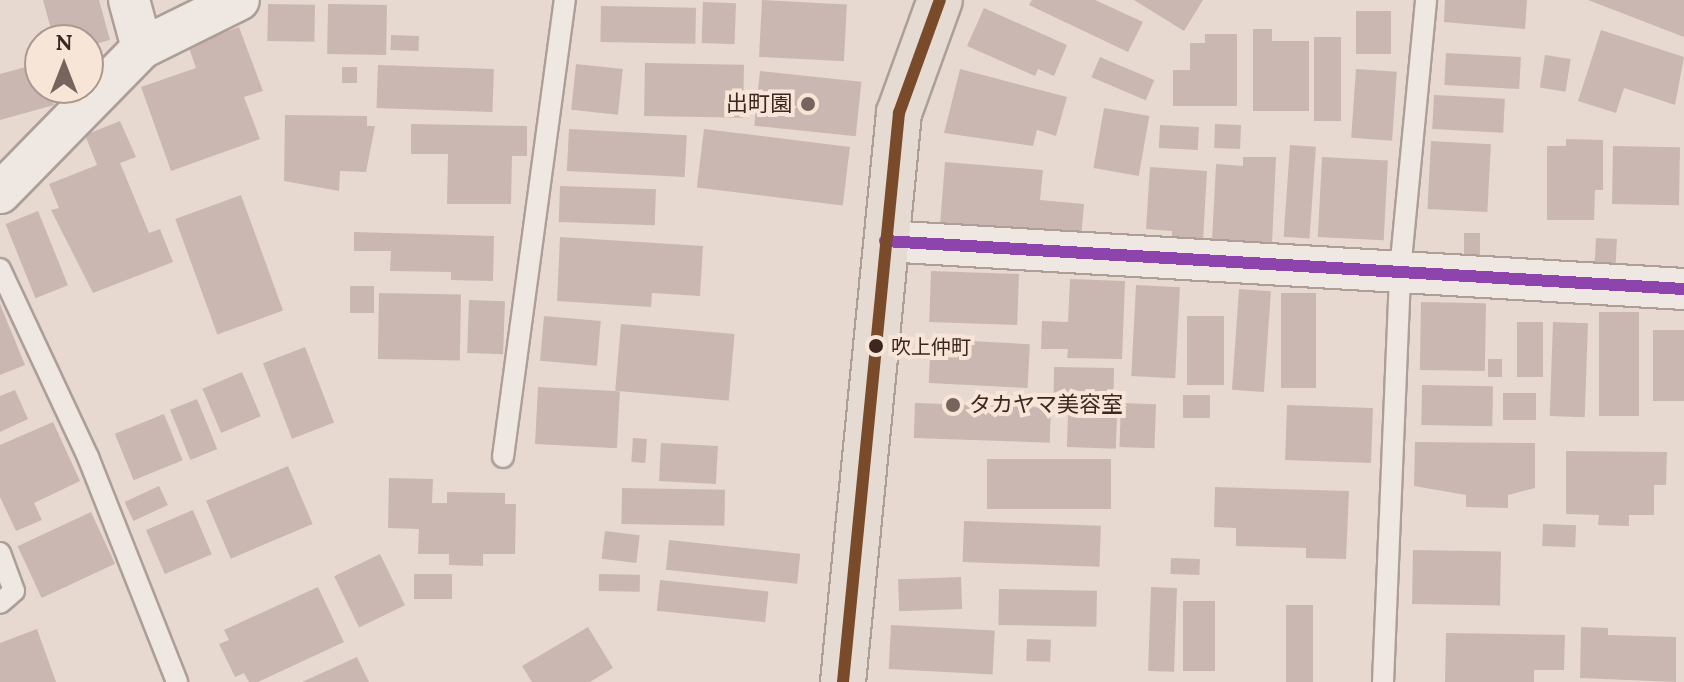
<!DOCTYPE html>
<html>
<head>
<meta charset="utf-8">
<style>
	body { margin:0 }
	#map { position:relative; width:1684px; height:682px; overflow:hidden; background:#e7d9d0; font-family:Lora,"Noto Sans JP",serif }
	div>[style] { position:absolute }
	.building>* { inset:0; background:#cbb7b1; transform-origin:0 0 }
	.roads { filter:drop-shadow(2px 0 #ad9f98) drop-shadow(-2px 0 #ad9f98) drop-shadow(0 2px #ad9f98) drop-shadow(0 -2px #ad9f98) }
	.service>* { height:20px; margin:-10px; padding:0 10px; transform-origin:10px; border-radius:10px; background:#efe7e2 }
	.minor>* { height:40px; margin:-20px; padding:0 20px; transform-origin:20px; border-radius:20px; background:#efe7e2 }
	.primary>* { height:44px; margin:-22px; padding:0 22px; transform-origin:22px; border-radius:22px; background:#e6dbd3 }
	.bus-1>* { height:12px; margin:-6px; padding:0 6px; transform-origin:6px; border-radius:6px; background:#8e44ad }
	.bus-2>* { height:12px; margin:-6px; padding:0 6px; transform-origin:6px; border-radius:6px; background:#7a4b2a }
	.dots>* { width:22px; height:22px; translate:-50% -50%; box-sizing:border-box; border:4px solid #f7e5d7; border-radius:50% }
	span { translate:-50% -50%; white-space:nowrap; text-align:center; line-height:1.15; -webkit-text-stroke:8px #f7e5d7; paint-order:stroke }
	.bus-label { font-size:20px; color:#3d2520 }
	.left { translate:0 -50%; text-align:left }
	.poi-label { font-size:22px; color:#3d2520 }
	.right { translate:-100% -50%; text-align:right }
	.north { position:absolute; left:24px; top:24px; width:80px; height:80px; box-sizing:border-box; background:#f7e5d7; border:2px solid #ad988e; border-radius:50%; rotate:0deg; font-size:22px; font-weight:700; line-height:32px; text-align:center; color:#3d2520 }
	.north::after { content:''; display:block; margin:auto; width:28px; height:36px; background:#78645e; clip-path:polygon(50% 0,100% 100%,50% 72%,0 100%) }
</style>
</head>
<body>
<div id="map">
	<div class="building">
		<i style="clip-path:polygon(43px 0,99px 0,110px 40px,92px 45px,96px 59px,88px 61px,88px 40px,54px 40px)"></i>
		<i style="left:762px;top:0;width:85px;height:57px;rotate:3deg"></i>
		<i style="clip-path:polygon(1032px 0,1095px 0,1143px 22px,1128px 52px,1029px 5px)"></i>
		<i style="clip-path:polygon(1134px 0,1203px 0,1184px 31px)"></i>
		<i style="clip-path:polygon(1445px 0,1527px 0,1525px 29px,1444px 22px)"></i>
		<i style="clip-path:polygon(1588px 0,1684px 0,1684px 37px)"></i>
		<i style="left:703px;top:2px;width:33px;height:41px;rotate:2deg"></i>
		<i style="left:268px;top:4px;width:47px;height:37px;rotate:1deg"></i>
		<i style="left:328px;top:4px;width:59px;height:50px;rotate:1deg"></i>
		<i style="left:601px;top:6px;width:95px;height:36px;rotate:1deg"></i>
		<i style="clip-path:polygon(984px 8px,1067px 45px,1054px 76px,1038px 69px,1035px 76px,967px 46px)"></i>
		<i style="left:1356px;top:11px;width:35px;height:43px"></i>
		<i style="clip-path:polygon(239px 27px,263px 91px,244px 97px,260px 139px,171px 171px,141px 87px,196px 68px,188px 45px)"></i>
		<i style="clip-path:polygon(1253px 29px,1272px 29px,1272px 41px,1309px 41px,1309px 111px,1253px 111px)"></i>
		<i style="clip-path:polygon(1601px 30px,1684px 57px,1675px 105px,1624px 88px,1616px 113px,1578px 101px)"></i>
		<i style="clip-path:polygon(1205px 34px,1237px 34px,1237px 106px,1173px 106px,1173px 70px,1190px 70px,1190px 43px,1205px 43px)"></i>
		<i style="left:391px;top:35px;width:28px;height:15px;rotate:2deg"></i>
		<i style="left:1314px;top:37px;width:27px;height:84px"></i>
		<i style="left:1446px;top:53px;width:75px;height:32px;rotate:3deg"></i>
		<i style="left:1545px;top:55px;width:26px;height:33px;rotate:9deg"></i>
		<i style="left:1100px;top:57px;width:59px;height:22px;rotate:23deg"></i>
		<i style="clip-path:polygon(40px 63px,40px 88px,50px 88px,54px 105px,0 120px,0 74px)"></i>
		<i style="left:645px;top:63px;width:99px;height:53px;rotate:1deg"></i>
		<i style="left:576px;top:64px;width:47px;height:46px;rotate:6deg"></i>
		<i style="left:378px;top:65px;width:116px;height:43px;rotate:2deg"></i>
		<i style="left:342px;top:67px;width:15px;height:16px"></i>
		<i style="clip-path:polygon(960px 69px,1067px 97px,1056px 136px,1037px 130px,1033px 146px,944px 133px)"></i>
		<i style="left:1356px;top:69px;width:41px;height:69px;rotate:4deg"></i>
		<i style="left:760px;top:71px;width:102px;height:55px;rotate:6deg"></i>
		<i style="left:1434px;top:95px;width:71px;height:34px;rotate:3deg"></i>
		<i style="left:1104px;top:108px;width:46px;height:61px;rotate:10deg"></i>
		<i style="clip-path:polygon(285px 115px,367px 116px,367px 126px,375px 126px,366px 172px,340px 171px,339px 191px,284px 181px)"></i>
		<i style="clip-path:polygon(120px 121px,136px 157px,120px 163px,149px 233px,160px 229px,173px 262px,93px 293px,51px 210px,59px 208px,49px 184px,97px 165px,85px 135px)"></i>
		<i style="clip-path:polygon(411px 124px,527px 126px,527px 156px,512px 156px,511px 204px,447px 204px,448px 154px,411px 154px)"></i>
		<i style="left:1215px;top:124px;width:26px;height:24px;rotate:2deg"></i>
		<i style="left:1160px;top:125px;width:39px;height:23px;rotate:3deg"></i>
		<i style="left:569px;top:129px;width:118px;height:42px;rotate:3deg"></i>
		<i style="left:704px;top:129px;width:147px;height:59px;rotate:7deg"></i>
		<i style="clip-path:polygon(1566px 139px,1603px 140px,1603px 190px,1595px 190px,1594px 220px,1547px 220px,1547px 146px,1566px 146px)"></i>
		<i style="left:1431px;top:141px;width:60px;height:68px;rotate:3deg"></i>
		<i style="left:1290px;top:145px;width:26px;height:92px;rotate:4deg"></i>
		<i style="left:1613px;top:146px;width:67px;height:58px;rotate:1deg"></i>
		<i style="clip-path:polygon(1243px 157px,1276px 157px,1272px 244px,1212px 241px,1216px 164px,1243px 166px)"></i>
		<i style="left:1322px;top:157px;width:66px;height:80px;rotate:3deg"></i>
		<i style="clip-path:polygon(945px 162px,1043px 170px,1040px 200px,1084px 204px,1081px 239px,940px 225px)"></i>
		<i style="clip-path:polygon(1150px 167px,1207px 171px,1203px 241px,1172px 240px,1172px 231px,1146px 229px)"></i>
		<i style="left:560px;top:186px;width:96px;height:36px;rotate:2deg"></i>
		<i style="left:241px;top:195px;width:123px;height:70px;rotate:70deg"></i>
		<i style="left:38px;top:211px;width:80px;height:35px;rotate:68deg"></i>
		<i style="clip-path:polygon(354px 232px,494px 236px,493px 281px,451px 280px,451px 272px,390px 271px,391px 251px,354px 251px)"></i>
		<i style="left:1464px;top:233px;width:16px;height:22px"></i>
		<i style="clip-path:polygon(560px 237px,703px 246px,700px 296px,652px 293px,651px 307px,557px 301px)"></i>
		<i style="left:1596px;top:238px;width:21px;height:26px;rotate:3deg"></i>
		<i style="left:931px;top:271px;width:88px;height:51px;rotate:2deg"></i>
		<i style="clip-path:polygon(1070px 279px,1125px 281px,1122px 359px,1067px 358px,1068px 349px,1041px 349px,1042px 321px,1068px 322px)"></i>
		<i style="left:1136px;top:285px;width:44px;height:91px;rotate:3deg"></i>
		<i style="left:350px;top:286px;width:24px;height:27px"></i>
		<i style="left:1239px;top:289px;width:32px;height:101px;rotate:4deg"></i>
		<i style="left:379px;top:293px;width:82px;height:66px;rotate:1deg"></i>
		<i style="left:1281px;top:293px;width:35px;height:95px"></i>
		<i style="left:469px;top:300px;width:36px;height:53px;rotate:2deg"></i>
		<i style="left:1421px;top:302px;width:65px;height:68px;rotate:1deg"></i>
		<i style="clip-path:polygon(0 304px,25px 365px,0 375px)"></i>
		<i style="left:1599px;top:312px;width:40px;height:104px"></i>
		<i style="left:544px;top:316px;width:57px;height:45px;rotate:5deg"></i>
		<i style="left:1187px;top:316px;width:37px;height:69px"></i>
		<i style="left:1517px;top:322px;width:26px;height:55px"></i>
		<i style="left:1553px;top:322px;width:35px;height:94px;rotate:2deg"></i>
		<i style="left:621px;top:324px;width:114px;height:67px;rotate:5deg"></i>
		<i style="left:1653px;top:330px;width:31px;height:71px"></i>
		<i style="left:931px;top:339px;width:99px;height:44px;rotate:3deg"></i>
		<i style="left:305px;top:347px;width:81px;height:45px;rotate:69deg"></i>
		<i style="left:1488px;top:359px;width:14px;height:18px"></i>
		<i style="left:1054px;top:367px;width:60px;height:33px;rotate:1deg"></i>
		<i style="left:242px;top:372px;width:48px;height:43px;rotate:67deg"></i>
		<i style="left:1422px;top:385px;width:71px;height:40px;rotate:1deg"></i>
		<i style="left:538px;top:387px;width:82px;height:57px;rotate:3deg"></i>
		<i style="clip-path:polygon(15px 390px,28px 419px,0 432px,0 396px)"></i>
		<i style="left:1503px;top:393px;width:33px;height:27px"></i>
		<i style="left:1183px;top:395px;width:27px;height:23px"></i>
		<i style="left:197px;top:399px;width:54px;height:29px;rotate:68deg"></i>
		<i style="left:915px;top:403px;width:136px;height:35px;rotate:2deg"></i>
		<i style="left:1121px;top:403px;width:35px;height:44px;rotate:2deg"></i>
		<i style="left:1287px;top:405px;width:86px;height:55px;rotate:2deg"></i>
		<i style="left:164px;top:414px;width:50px;height:53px;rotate:68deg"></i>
		<i style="left:1068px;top:414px;width:49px;height:33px;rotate:2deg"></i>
		<i style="clip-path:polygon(53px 422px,80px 481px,34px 503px,42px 520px,16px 531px,0 497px,0 445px)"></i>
		<i style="left:633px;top:438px;width:14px;height:24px;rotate:4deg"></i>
		<i style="clip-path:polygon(1415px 442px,1535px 443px,1535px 488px,1508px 495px,1508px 508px,1466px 507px,1466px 495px,1414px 486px)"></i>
		<i style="left:661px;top:443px;width:57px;height:38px;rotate:3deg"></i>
		<i style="clip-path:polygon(1566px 451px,1667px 452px,1666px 485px,1654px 485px,1654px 515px,1629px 515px,1629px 526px,1598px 525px,1599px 515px,1566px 514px)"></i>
		<i style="left:987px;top:459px;width:124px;height:50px"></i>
		<i style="left:288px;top:466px;width:63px;height:89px;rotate:67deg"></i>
		<i style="clip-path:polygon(389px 478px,433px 479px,432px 503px,447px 503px,447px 492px,505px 493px,505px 504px,516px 504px,515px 554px,483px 554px,483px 566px,449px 565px,449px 554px,418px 554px,419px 529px,388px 528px)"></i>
		<i style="left:159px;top:486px;width:21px;height:38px;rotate:65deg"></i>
		<i style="clip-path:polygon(1215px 487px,1349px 491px,1346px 559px,1306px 558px,1306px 548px,1236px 546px,1236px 528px,1214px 527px)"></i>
		<i style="left:622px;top:488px;width:103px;height:36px;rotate:1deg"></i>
		<i style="left:193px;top:510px;width:48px;height:51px;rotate:67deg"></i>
		<i style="left:91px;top:512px;width:57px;height:81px;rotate:65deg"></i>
		<i style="left:964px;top:521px;width:137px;height:41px;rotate:2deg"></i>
		<i style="left:1543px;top:524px;width:33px;height:22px;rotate:2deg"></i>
		<i style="left:605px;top:531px;width:35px;height:28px;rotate:7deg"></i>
		<i style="left:669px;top:540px;width:132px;height:30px;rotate:6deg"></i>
		<i style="left:1413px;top:550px;width:88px;height:54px;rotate:1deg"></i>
		<i style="left:380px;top:554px;width:57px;height:51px;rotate:64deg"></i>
		<i style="left:1171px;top:558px;width:29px;height:16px;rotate:2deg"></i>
		<i style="left:414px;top:574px;width:38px;height:25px"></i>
		<i style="left:599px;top:574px;width:41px;height:17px;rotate:1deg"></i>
		<i style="left:961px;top:577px;width:32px;height:63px;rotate:88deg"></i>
		<i style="left:660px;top:580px;width:109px;height:31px;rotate:6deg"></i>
		<i style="clip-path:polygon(318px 587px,344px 642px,258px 682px,249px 682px,244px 673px,235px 677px,219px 644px,229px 640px,224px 630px)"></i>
		<i style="left:1151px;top:587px;width:26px;height:84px;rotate:2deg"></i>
		<i style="left:999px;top:589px;width:98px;height:36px;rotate:1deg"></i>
		<i style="left:1183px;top:601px;width:32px;height:70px"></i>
		<i style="left:1286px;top:605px;width:27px;height:77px"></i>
		<i style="left:891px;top:625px;width:104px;height:44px;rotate:3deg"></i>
		<i style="clip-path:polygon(588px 627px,613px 668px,590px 682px,532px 682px,522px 666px)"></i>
		<i style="clip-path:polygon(1581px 627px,1608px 628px,1608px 635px,1676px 637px,1676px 682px,1580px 678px)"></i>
		<i style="clip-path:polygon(37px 629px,56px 682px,0 682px,0 643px)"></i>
		<i style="clip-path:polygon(1446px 633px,1565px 635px,1564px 670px,1534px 670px,1534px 682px,1445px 682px)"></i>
		<i style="left:1027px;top:639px;width:24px;height:22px;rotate:2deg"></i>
		<i style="clip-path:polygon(357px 657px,369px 682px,302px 682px)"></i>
	</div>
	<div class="roads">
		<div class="service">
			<i style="left:0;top:269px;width:208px;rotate:64.9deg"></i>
			<i style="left:88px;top:457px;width:242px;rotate:68.4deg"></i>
			<i style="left:503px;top:457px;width:461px;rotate:-82.3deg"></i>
			<i style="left:0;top:553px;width:40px;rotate:69.8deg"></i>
			<i style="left:14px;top:591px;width:18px;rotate:139deg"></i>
			<i style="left:1383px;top:682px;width:411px;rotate:-87.6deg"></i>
			<i style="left:1400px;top:271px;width:272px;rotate:-84.5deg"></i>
		</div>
		<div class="minor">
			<i style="left:129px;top:0;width:50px;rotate:74.8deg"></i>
			<i style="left:0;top:193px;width:203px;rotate:-45.6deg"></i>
			<i style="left:142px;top:48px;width:108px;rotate:-26.3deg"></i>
			<i style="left:885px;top:241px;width:800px;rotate:3.44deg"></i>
		</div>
		<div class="primary">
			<i style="left:843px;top:682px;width:572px;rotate:-84.38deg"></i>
			<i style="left:899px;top:113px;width:120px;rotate:-70.1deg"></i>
		</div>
	</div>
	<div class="bus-1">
		<i style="left:885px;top:241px;width:800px;rotate:3.44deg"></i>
	</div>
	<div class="bus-2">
		<i style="left:843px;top:682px;width:572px;rotate:-84.38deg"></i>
		<i style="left:899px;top:113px;width:120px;rotate:-70.1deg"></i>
	</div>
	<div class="dots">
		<i style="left:808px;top:104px;background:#78645e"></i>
		<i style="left:876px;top:346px;background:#3d2520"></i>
		<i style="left:953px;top:405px;background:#78645e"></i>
	</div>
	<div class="bus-label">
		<span class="left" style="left:891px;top:346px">吹上仲町</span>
	</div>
	<div class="poi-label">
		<span class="right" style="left:792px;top:104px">出町園</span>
		<span class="left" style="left:969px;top:405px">タカヤマ美容室</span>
	</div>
	<div class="north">N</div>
</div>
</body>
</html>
